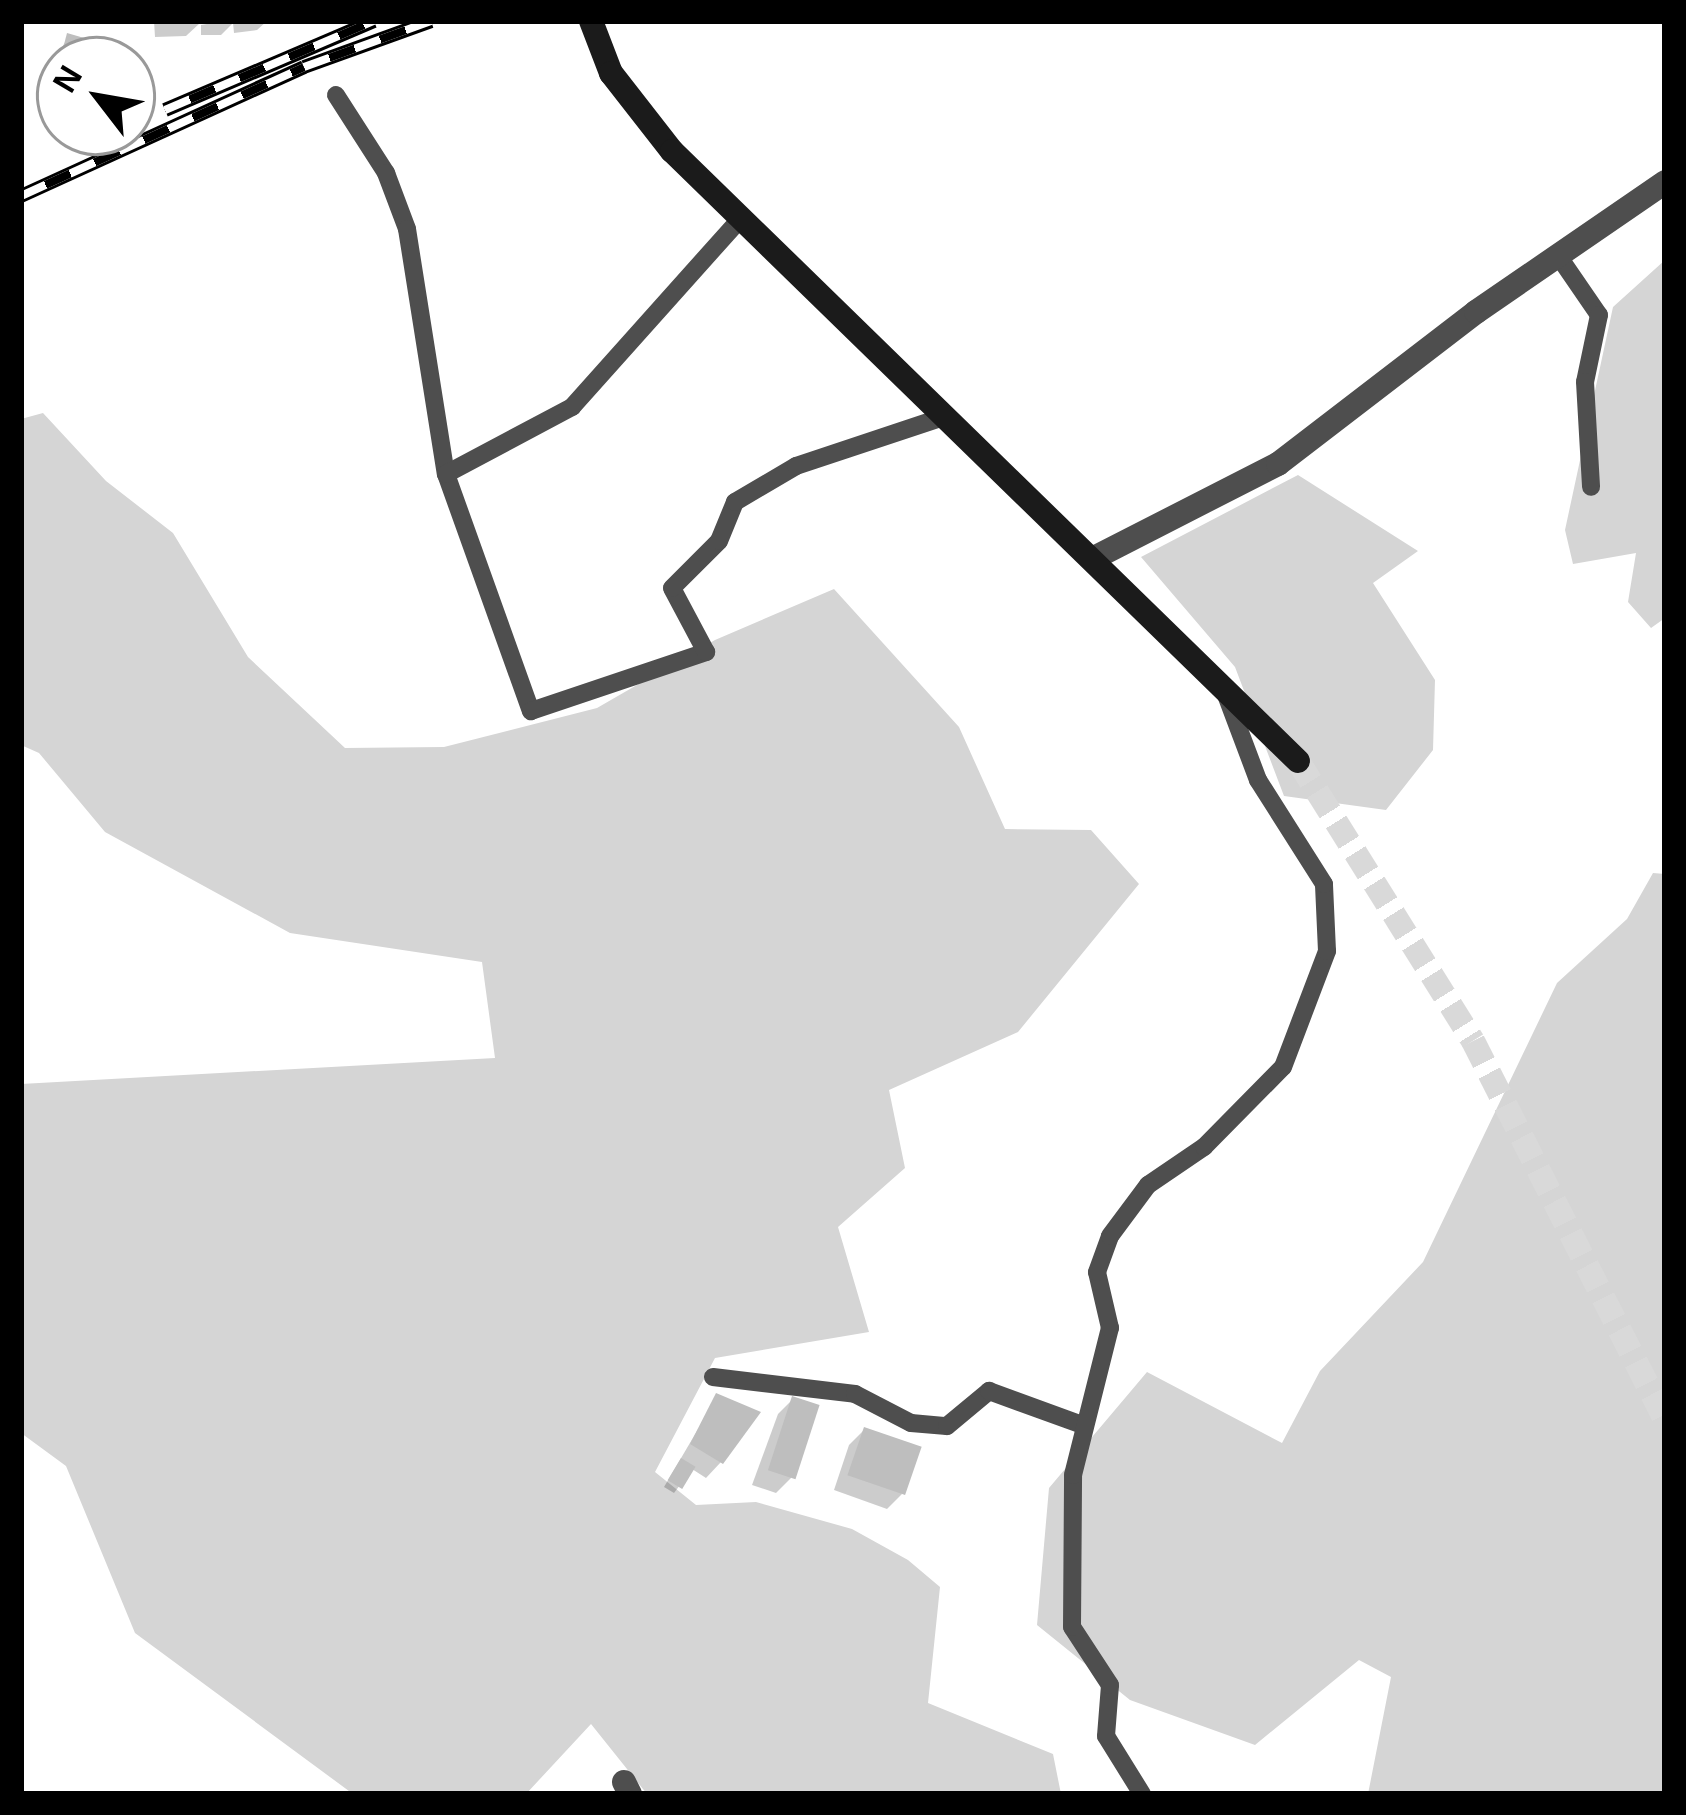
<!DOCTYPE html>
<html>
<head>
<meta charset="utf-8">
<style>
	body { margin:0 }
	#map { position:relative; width:1686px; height:1815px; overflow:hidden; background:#fff; font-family:Helvetica,sans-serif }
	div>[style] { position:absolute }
	.green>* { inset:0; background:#d5d5d5 }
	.shadow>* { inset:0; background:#0003 }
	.building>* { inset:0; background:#bebebe; transform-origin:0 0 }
	.secondary-tunnel>* { height:24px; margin-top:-12px; transform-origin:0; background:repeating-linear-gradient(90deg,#d9d9d9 0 24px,transparent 0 36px) }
	.lane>* { height:18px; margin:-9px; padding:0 9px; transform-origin:9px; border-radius:9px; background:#4e4e4e }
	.street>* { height:24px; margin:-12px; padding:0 12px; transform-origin:12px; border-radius:12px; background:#4e4e4e }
	.secondary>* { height:24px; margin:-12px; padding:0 12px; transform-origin:12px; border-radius:12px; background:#1b1b1b }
	.rail>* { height:14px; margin-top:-7px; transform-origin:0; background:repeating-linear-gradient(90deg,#fff 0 27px,#000 0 54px); box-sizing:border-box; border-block:3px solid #000 }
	span { translate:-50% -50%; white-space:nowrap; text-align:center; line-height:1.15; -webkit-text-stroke:10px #fff; paint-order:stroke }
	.frame { position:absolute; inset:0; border:24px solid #000; pointer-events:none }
	.north { position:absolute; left:36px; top:36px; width:120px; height:120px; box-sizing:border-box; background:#fff; border:3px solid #999; border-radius:50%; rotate:301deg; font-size:33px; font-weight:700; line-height:48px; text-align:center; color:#000 }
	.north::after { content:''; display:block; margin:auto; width:42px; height:54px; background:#000; clip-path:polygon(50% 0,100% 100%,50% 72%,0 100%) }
</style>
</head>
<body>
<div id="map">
	<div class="green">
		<i style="clip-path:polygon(1665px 260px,1665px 618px,1651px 628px,1628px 602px,1636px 553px,1573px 564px,1565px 530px,1613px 307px)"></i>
		<i style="clip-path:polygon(43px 413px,106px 481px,173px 533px,248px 657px,345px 748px,444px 747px,597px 708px,715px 640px,834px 589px,959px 727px,1005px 829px,1091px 830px,1139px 884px,1018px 1032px,889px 1090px,905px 1168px,838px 1227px,869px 1332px,715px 1358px,655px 1472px,696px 1505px,756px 1502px,852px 1529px,908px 1560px,940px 1587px,928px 1703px,1053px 1754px,1061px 1794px,647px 1794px,591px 1724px,526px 1794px,353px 1794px,135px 1633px,66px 1466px,21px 1433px,21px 1084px,495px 1058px,482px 962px,290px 933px,105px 832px,39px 753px,21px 745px,21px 419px)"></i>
		<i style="clip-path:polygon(1298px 475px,1418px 551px,1373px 583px,1435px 680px,1433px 750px,1386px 810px,1284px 796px,1235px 667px,1141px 557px)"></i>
		<i style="clip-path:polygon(1653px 873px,1665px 874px,1665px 1794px,1368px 1794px,1391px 1677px,1359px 1660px,1255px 1745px,1130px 1700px,1037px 1625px,1049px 1488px,1147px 1372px,1282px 1443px,1320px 1371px,1423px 1262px,1557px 983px,1627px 919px)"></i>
	</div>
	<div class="shadow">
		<i style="clip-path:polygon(154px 21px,199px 21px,200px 23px,186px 36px,155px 37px)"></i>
		<i style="clip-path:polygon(224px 21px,267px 21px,257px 30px,234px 33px,233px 23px,221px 35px,201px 35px,201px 25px)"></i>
		<i style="clip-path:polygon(68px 37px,98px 60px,60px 60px,60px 77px,47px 74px)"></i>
		<i style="clip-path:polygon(45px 80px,60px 84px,60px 99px,41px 94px)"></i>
		<i style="clip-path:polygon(717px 1397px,721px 1462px,706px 1478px,692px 1469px,674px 1493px,664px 1487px)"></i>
		<i style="clip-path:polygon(793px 1399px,791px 1478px,776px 1493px,752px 1485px,778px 1414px)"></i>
		<i style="clip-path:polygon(864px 1430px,902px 1494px,887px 1509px,834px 1490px,849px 1445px)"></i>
	</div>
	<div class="building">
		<i style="clip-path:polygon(67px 33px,91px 40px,98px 60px,60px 60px)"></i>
		<i style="clip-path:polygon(716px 1393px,761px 1412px,723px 1464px,690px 1444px)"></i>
		<i style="left:792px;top:1396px;width:29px;height:78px;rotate:18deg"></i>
		<i style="left:864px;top:1427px;width:61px;height:51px;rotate:19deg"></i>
		<i style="left:681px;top:1458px;width:17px;height:26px;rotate:31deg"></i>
	</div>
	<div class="secondary-tunnel">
		<i style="left:1298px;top:761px;width:330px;rotate:58deg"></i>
		<i style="left:1473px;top:1041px;width:425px;rotate:63.1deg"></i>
	</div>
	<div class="lane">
		<i style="left:336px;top:95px;width:93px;rotate:57.3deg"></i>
		<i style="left:386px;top:173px;width:60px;rotate:69.4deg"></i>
		<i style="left:407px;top:229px;width:248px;rotate:81deg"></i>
		<i style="left:446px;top:474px;width:252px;rotate:70.3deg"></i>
		<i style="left:531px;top:711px;width:185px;rotate:-18.6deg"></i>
		<i style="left:706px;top:652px;width:72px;rotate:-118deg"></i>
		<i style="left:672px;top:588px;width:66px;rotate:-45deg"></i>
		<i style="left:719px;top:541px;width:42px;rotate:-67.7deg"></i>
		<i style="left:735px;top:502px;width:71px;rotate:-30.5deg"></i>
		<i style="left:796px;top:466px;width:158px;rotate:-18.4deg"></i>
		<i style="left:1557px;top:254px;width:74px;rotate:55.5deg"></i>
		<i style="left:1599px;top:315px;width:68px;rotate:101.8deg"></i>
		<i style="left:1585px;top:382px;width:105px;rotate:86.7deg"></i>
		<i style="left:446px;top:474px;width:143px;rotate:-28deg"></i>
		<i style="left:572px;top:407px;width:252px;rotate:-48.2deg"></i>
		<i style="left:713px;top:1377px;width:143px;rotate:6.8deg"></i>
		<i style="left:855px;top:1394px;width:63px;rotate:27.4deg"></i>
		<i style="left:911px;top:1423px;width:36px;rotate:5deg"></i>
		<i style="left:947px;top:1426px;width:55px;rotate:-39.8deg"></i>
		<i style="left:989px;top:1391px;width:102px;rotate:20deg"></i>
		<i style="left:1142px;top:1794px;width:68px;rotate:-121.8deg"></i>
		<i style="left:1106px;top:1736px;width:51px;rotate:-85.5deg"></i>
		<i style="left:1110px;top:1685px;width:69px;rotate:-123.2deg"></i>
		<i style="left:1072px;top:1627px;width:152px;rotate:-89.6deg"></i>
		<i style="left:1073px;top:1475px;width:152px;rotate:-75.9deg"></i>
		<i style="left:1110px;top:1328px;width:57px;rotate:-103.1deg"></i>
		<i style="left:1097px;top:1272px;width:38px;rotate:-70deg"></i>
		<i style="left:1110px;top:1236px;width:64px;rotate:-53.3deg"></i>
		<i style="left:1148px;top:1185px;width:68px;rotate:-34.2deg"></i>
		<i style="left:1204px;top:1147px;width:112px;rotate:-45.4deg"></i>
		<i style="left:1283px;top:1067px;width:124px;rotate:-69.2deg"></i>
		<i style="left:1327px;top:951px;width:67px;rotate:-92.6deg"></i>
		<i style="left:1324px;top:884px;width:123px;rotate:-122.4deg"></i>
		<i style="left:1258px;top:780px;width:91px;rotate:-110.6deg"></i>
	</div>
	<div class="street">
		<i style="left:1094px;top:558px;width:207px;rotate:-27.1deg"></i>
		<i style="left:1278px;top:464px;width:250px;rotate:-37.5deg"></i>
		<i style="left:1476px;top:312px;width:229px;rotate:-34.5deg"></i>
		<i style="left:624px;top:1782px;width:13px;rotate:63deg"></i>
	</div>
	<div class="secondary">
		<i style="left:591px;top:21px;width:56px;rotate:69deg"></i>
		<i style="left:611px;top:73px;width:99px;rotate:52deg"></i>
		<i style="left:672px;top:151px;width:874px;rotate:44.26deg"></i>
	</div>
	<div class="rail">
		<i style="left:165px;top:110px;width:227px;rotate:-23.1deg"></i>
		<i style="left:21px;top:196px;width:311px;rotate:-24.5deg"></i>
		<i style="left:304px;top:67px;width:135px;rotate:-19.9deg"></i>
	</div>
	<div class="frame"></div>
	<div class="north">N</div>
</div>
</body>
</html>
